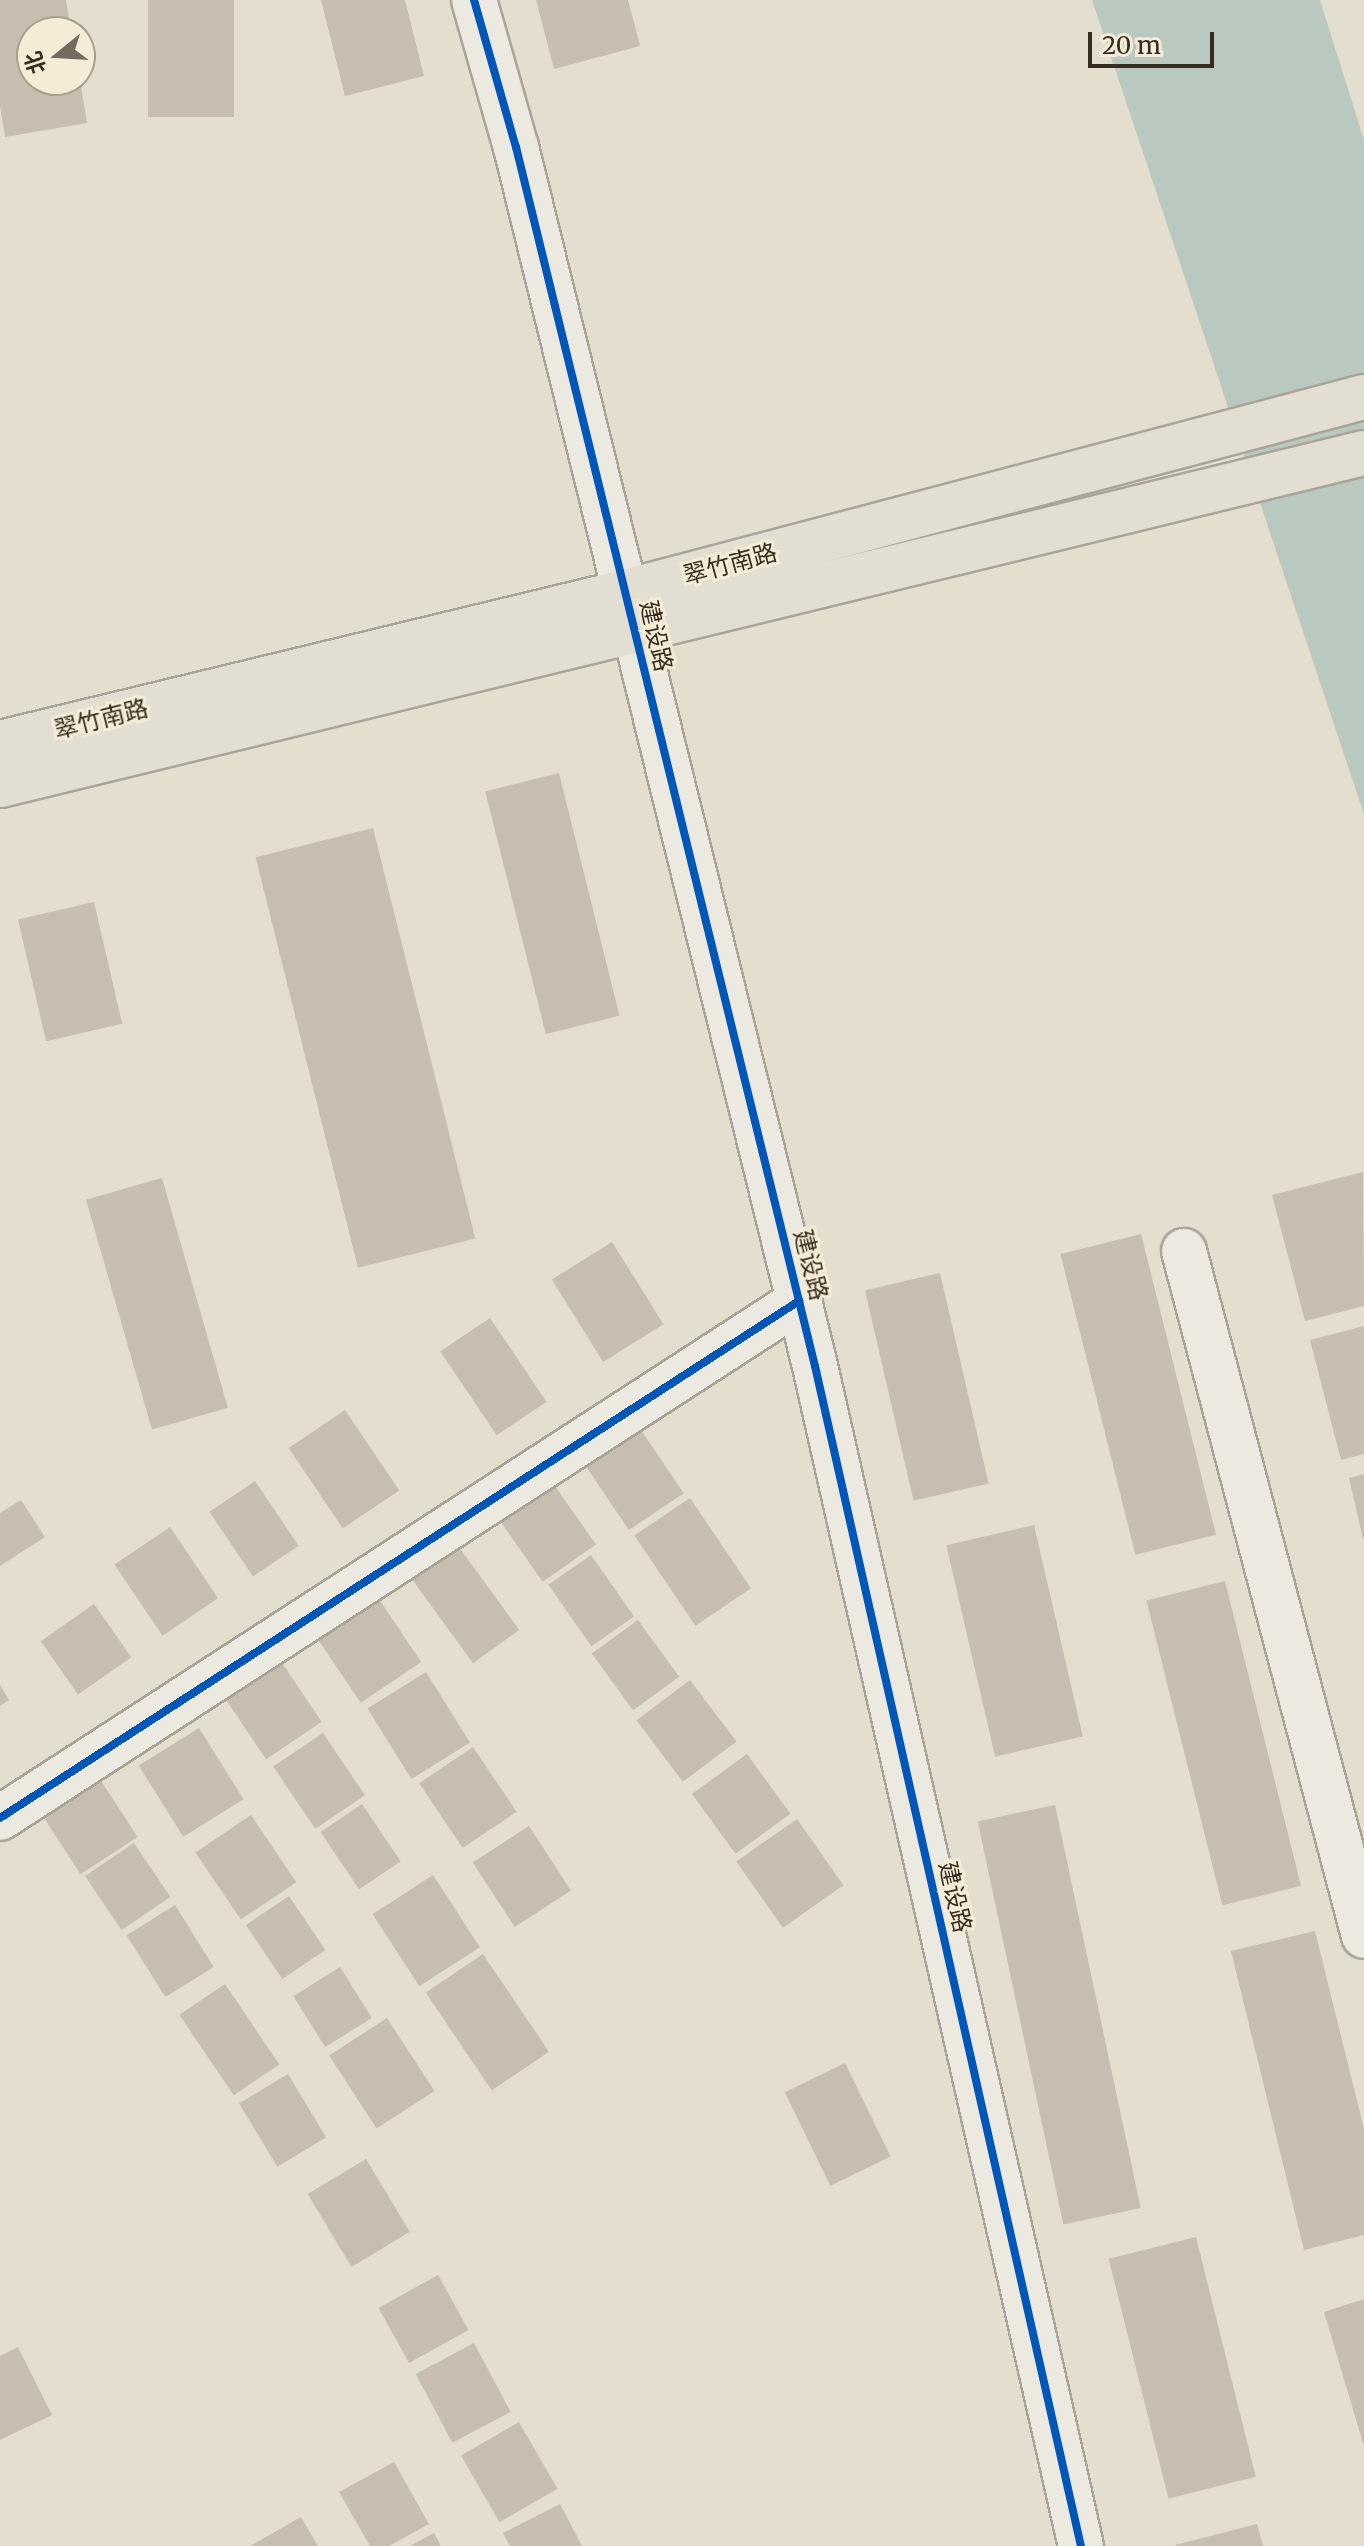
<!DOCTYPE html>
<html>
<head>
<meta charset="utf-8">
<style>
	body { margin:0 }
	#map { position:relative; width:1364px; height:2546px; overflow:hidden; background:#e4decf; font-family:Merriweather,"Noto Sans SC",serif }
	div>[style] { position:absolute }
	.water>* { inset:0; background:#bac9c0 }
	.building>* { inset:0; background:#c7bdb0; transform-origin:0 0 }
	.roads { filter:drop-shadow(2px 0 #a9a398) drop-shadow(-2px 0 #a9a398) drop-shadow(0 2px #a9a398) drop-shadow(0 -2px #a9a398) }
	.minor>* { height:44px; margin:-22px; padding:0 22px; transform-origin:22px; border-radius:22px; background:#ece9e0 }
	.major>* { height:44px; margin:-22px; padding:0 22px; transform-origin:22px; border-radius:22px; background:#e3ded2 }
	.cycleway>* { height:8px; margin:-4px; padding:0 4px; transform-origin:4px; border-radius:4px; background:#0057b8 }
	span { translate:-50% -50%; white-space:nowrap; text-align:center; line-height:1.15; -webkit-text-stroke:6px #f4ecd6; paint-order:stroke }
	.street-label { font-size:24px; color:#382c20 }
	.north { position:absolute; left:16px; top:16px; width:80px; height:80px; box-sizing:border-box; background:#f4ecd6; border:2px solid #a99f8d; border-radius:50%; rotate:252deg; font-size:22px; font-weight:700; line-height:32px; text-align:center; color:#382c20 }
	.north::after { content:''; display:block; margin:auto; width:28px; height:36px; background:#746a5d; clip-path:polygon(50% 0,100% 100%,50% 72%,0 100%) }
	.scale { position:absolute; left:1088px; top:32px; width:126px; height:36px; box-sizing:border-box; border:4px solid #382c20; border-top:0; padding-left:10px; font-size:24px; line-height:28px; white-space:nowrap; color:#382c20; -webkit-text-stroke:6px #f4ecd6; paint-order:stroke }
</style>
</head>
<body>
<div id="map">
	<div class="water">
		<i style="clip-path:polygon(1092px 0,1320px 0,1364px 140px,1364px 814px)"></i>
	</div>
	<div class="building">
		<i style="clip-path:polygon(0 0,66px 0,71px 32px,32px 32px,32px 80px,80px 80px,87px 123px,5px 137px,0 106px)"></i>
		<i style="left:148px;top:0;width:86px;height:117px"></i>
		<i style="clip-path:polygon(321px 0,405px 0,424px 76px,345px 96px)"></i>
		<i style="clip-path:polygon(536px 0,628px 0,640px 46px,554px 69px)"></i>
		<i style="left:559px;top:773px;width:250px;height:76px;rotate:76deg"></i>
		<i style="left:373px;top:828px;width:423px;height:121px;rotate:76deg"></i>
		<i style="left:94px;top:902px;width:125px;height:78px;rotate:77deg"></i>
		<i style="clip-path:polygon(1363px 1172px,1364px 1306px,1305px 1321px,1272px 1195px)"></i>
		<i style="left:162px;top:1178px;width:239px;height:79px;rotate:74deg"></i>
		<i style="left:1141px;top:1234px;width:310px;height:83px;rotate:76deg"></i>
		<i style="left:612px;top:1242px;width:97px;height:71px;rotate:58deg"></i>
		<i style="left:940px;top:1273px;width:216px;height:77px;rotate:77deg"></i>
		<i style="left:490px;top:1318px;width:101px;height:60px;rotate:56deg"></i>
		<i style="clip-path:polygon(1364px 1326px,1364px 1454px,1341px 1460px,1310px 1340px)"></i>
		<i style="left:345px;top:1410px;width:97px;height:68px;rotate:56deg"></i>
		<i style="left:635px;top:1421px;width:87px;height:66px;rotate:56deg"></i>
		<i style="clip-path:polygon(1364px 1474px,1364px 1539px,1363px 1539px,1349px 1478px)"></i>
		<i style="left:550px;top:1479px;width:80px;height:65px;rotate:55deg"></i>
		<i style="left:255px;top:1481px;width:78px;height:55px;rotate:56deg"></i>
		<i style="left:690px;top:1498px;width:109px;height:67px;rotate:56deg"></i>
		<i style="clip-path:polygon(21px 1500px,45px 1537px,0 1566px,0 1513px)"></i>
		<i style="left:1034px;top:1525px;width:217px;height:90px;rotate:77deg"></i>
		<i style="left:170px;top:1527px;width:86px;height:67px;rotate:56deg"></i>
		<i style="left:451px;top:1536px;width:116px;height:57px;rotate:54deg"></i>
		<i style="left:591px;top:1555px;width:75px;height:52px;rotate:55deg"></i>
		<i style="left:1225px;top:1581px;width:314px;height:81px;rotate:76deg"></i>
		<i style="left:372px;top:1589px;width:88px;height:73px;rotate:56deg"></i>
		<i style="left:94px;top:1604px;width:65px;height:65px;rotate:55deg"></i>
		<i style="left:638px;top:1620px;width:70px;height:57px;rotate:54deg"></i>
		<i style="left:278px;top:1657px;width:78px;height:67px;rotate:56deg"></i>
		<i style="left:426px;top:1672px;width:83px;height:69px;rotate:58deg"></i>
		<i style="left:690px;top:1680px;width:77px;height:67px;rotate:53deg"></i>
		<i style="clip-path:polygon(0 1685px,9px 1700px,0 1706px)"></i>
		<i style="left:199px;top:1728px;width:84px;height:71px;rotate:58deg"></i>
		<i style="left:323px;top:1733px;width:75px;height:60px;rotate:56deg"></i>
		<i style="left:473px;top:1747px;width:78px;height:65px;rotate:56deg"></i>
		<i style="left:747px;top:1754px;width:74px;height:68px;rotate:54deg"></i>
		<i style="left:94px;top:1770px;width:80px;height:68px;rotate:57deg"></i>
		<i style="left:362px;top:1804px;width:69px;height:50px;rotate:56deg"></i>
		<i style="left:1055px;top:1805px;width:412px;height:79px;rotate:78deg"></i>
		<i style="left:251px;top:1815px;width:81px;height:67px;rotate:56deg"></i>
		<i style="left:797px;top:1819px;width:81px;height:74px;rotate:55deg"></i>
		<i style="left:529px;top:1826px;width:77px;height:67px;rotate:57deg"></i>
		<i style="left:134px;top:1843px;width:65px;height:59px;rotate:56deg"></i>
		<i style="left:433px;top:1875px;width:86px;height:72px;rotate:57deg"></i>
		<i style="left:289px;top:1896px;width:65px;height:52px;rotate:56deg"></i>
		<i style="left:175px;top:1905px;width:73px;height:57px;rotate:58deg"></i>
		<i style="clip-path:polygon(1315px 1931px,1364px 2129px,1364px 2235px,1304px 2250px,1231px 1951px)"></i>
		<i style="left:483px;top:1954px;width:118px;height:69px;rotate:56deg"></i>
		<i style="left:340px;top:1967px;width:60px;height:55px;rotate:58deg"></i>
		<i style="left:225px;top:1984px;width:97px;height:55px;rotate:56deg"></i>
		<i style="left:387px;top:2018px;width:87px;height:69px;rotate:57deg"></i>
		<i style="left:845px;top:2063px;width:104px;height:67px;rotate:64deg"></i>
		<i style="left:288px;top:2074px;width:74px;height:57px;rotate:59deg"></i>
		<i style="left:366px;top:2159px;width:85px;height:68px;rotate:59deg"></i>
		<i style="left:1196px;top:2237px;width:247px;height:90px;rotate:76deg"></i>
		<i style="left:438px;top:2275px;width:63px;height:68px;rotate:61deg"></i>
		<i style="clip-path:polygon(1364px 2299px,1364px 2442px,1363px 2443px,1324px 2312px)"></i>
		<i style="left:474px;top:2343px;width:78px;height:66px;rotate:62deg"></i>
		<i style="clip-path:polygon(18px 2347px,52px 2415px,0 2440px,0 2356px)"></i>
		<i style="left:519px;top:2422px;width:77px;height:67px;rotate:60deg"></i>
		<i style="clip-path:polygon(394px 2462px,429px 2524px,389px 2546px,370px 2546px,339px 2492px)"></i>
		<i style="clip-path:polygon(560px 2504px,582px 2546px,510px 2546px,503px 2533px)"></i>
		<i style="clip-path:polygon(301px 2517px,318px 2546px,250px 2546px)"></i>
		<i style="clip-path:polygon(1257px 2524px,1263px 2546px,1176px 2546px,1175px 2545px)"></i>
		<i style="clip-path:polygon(434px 2533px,441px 2546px,410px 2546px)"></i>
	</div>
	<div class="roads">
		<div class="minor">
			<i style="left:474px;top:0;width:153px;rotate:74.1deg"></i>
			<i style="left:516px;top:147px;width:1255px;rotate:76.22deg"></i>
			<i style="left:815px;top:1366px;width:1210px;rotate:77.3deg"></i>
			<i style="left:1184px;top:1251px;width:708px;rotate:75.28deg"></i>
			<i style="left:0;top:1818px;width:952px;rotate:-32.91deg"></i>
		</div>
		<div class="major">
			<i style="left:0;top:743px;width:643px;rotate:-13.58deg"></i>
			<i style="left:625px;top:592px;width:764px;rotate:-14.78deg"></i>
			<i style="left:0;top:785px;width:1404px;rotate:-13.68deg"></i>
		</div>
	</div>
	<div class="cycleway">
		<i style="left:474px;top:0;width:153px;rotate:74.1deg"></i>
		<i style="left:516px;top:147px;width:1255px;rotate:76.22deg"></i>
		<i style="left:815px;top:1366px;width:1210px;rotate:77.3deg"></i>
		<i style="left:0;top:1818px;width:952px;rotate:-32.91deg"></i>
	</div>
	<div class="street-label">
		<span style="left:730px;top:564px;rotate:-15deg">翠竹南路</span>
		<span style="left:656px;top:636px;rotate:77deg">建设路</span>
		<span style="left:101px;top:719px;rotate:-14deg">翠竹南路</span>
		<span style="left:811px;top:1265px;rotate:76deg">建设路</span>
		<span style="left:955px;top:1897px;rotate:77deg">建设路</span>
	</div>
	<div class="north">北</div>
	<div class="scale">20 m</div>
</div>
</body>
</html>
